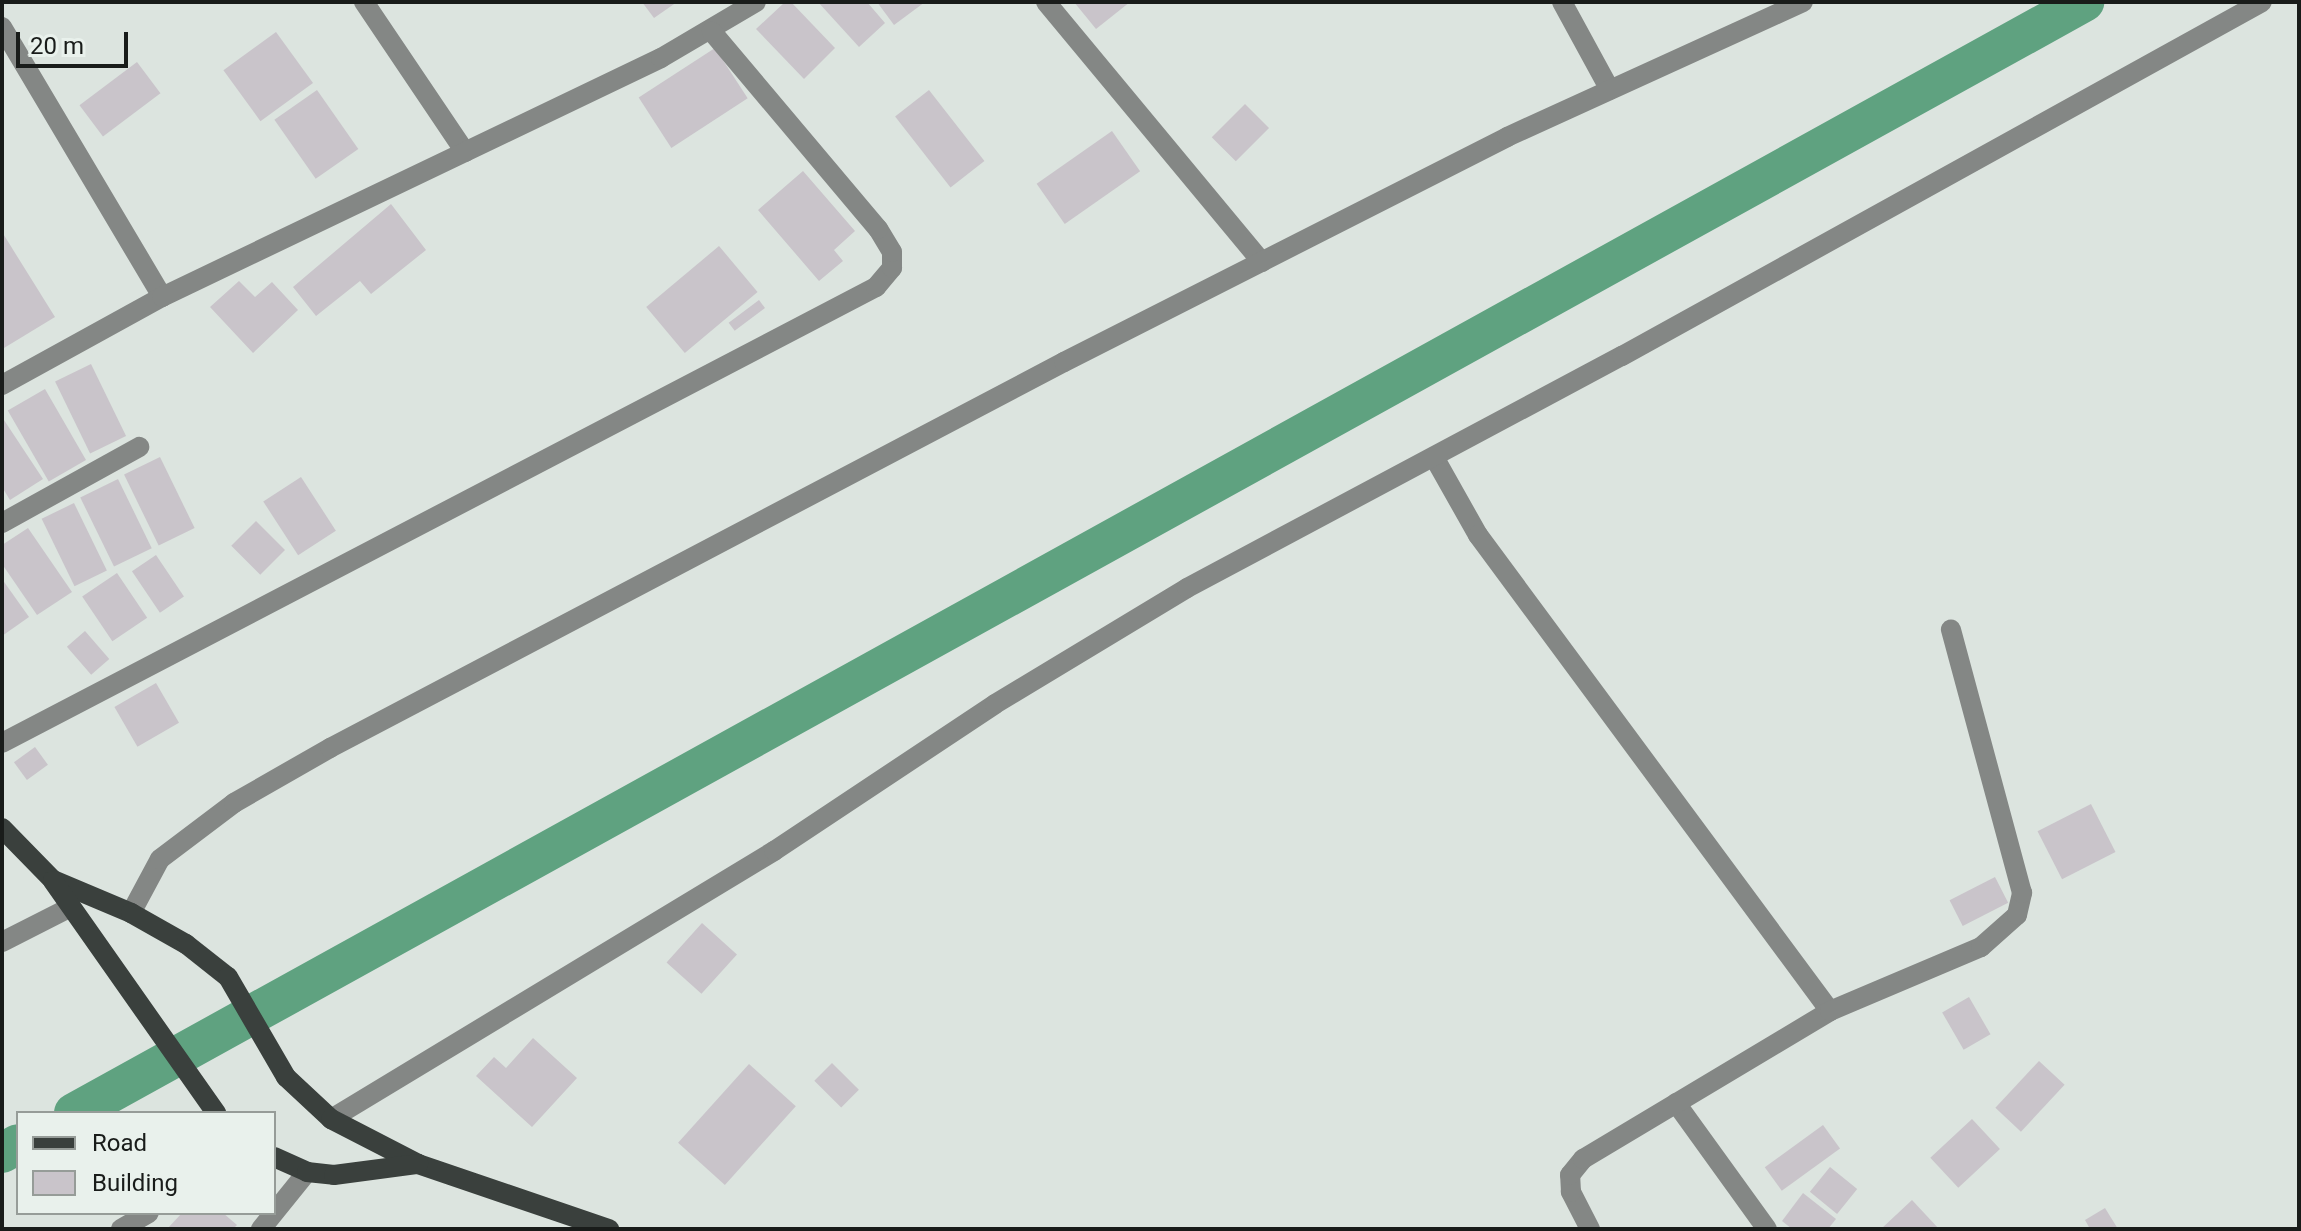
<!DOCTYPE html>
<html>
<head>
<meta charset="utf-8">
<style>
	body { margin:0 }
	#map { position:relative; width:2301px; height:1231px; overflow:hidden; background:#dce4df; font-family:Roboto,sans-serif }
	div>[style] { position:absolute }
	.canal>* { height:40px; margin:-20px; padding:0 20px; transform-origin:20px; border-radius:20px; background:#5fa280 }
	.building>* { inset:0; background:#c9c4ca; transform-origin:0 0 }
	.minor>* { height:20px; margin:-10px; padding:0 10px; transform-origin:10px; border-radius:10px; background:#848785 }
	.major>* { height:20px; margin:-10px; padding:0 10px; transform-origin:10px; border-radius:10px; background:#3a403d }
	span { translate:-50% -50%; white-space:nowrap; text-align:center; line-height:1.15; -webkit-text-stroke:6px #e9f1ec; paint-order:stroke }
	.frame { position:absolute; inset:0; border:4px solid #191c1a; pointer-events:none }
	.legend { position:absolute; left:16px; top:1111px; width:260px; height:104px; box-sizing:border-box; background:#e9f1ec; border:2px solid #969c98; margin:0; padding:10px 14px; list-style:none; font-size:24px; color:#191c1a }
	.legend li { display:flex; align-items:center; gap:16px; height:40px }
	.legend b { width:40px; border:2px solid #969c98 }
	.scale { position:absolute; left:16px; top:32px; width:112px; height:36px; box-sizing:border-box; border:4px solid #191c1a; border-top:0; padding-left:10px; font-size:24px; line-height:28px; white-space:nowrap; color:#191c1a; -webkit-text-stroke:6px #e9f1ec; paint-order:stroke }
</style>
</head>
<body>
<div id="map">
	<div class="canal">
		<i style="left:74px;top:1113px;width:2297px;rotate:-28.93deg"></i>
		<i style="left:2px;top:1153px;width:18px;rotate:-29deg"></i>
	</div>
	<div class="building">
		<i style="clip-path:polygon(642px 2px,677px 2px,654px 18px)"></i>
		<i style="clip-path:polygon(785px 2px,791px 2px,835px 48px,804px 79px,756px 29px)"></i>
		<i style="clip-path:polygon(818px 2px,867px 2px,885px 23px,859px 47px)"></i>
		<i style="clip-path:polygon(877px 2px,925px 2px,894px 25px)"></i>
		<i style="clip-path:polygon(1074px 2px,1130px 2px,1096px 29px)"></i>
		<i style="left:276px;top:32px;width:63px;height:65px;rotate:54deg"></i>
		<i style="left:715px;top:48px;width:60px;height:91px;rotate:57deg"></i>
		<i style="left:137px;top:62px;width:39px;height:72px;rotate:53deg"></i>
		<i style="left:317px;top:90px;width:72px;height:52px;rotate:55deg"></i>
		<i style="left:929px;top:90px;width:90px;height:43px;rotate:52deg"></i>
		<i style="left:1245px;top:104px;width:34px;height:47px;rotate:45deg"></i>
		<i style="left:1112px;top:131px;width:49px;height:92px;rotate:55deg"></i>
		<i style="clip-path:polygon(803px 171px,855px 231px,834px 250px,843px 261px,819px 281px,758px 210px)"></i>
		<i style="clip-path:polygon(391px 204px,426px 250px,371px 294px,360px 281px,316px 316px,293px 287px)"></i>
		<i style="clip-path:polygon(2px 232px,55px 317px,4px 348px,2px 346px)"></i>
		<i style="left:719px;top:246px;width:60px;height:95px;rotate:50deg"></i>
		<i style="clip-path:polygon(239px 281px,255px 297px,272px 282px,298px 310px,253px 353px,210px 307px)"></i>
		<i style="left:759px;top:300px;width:10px;height:38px;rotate:53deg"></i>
		<i style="left:91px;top:364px;width:80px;height:40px;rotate:64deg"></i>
		<i style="left:45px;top:389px;width:82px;height:43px;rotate:60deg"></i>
		<i style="clip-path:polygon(2px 417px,43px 479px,10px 500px,2px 487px)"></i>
		<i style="left:160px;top:457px;width:79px;height:40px;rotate:64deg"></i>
		<i style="left:301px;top:477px;width:64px;height:45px;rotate:57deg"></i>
		<i style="left:118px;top:479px;width:77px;height:42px;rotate:64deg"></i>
		<i style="left:74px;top:503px;width:75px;height:36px;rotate:64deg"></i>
		<i style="left:256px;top:521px;width:41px;height:35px;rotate:45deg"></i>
		<i style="clip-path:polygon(28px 528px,72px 592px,37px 615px,2px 564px,2px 545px)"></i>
		<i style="left:156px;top:555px;width:50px;height:29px;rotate:56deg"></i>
		<i style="left:117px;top:573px;width:54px;height:42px;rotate:56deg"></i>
		<i style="clip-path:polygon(2px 579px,29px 617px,2px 636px)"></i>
		<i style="left:85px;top:631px;width:37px;height:24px;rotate:49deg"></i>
		<i style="left:156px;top:683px;width:46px;height:48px;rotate:60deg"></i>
		<i style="left:35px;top:747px;width:22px;height:26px;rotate:54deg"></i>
		<i style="left:2091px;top:804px;width:54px;height:60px;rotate:63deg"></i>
		<i style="left:1995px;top:877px;width:29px;height:51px;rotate:63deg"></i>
		<i style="left:702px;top:923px;width:47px;height:53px;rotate:42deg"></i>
		<i style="left:1969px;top:997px;width:43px;height:31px;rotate:60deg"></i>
		<i style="clip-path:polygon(533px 1038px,577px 1078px,532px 1127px,476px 1076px,494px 1057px,506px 1068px)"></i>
		<i style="left:2039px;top:1061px;width:35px;height:64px;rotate:43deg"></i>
		<i style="left:832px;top:1063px;width:38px;height:25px;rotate:45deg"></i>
		<i style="left:749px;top:1064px;width:63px;height:106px;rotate:42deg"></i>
		<i style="left:1972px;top:1119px;width:41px;height:57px;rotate:47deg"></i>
		<i style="left:1823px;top:1125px;width:29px;height:72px;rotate:54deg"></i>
		<i style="left:1830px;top:1167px;width:35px;height:32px;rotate:39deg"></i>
		<i style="clip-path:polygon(1803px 1193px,1836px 1219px,1828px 1229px,1792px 1229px,1782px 1221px)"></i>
		<i style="clip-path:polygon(1912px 1200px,1939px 1229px,1881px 1229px)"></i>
		<i style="clip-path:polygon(2105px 1208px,2118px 1229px,2090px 1229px,2085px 1220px)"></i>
		<i style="clip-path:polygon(182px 1213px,223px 1213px,237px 1225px,233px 1229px,167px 1229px)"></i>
	</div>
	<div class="minor">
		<i style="left:364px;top:2px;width:181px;rotate:56deg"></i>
		<i style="left:1046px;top:2px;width:338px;rotate:50.3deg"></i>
		<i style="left:1562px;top:2px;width:100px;rotate:61.4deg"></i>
		<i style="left:2px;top:27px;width:314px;rotate:59.3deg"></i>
		<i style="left:2px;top:385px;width:183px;rotate:-28.8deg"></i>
		<i style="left:162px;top:297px;width:553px;rotate:-25.59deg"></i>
		<i style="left:661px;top:58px;width:110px;rotate:-30.5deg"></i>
		<i style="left:1434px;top:457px;width:90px;rotate:60.6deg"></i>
		<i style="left:1478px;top:535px;width:592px;rotate:53.52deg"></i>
		<i style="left:2px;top:523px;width:157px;rotate:-29deg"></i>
		<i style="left:2px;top:743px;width:986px;rotate:-27.55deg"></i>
		<i style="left:876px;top:287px;width:25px;rotate:-50deg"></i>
		<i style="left:892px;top:268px;width:16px;rotate:-90deg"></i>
		<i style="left:892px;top:252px;width:27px;rotate:-121deg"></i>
		<i style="left:878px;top:229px;width:258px;rotate:-130.1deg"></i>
		<i style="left:131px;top:913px;width:61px;rotate:-61.8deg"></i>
		<i style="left:160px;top:859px;width:93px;rotate:-37.1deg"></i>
		<i style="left:234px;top:803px;width:111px;rotate:-29.8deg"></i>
		<i style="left:330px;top:748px;width:829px;rotate:-27.74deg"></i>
		<i style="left:1064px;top:362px;width:497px;rotate:-26.9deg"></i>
		<i style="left:1507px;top:137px;width:325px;rotate:-24.5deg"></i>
		<i style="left:2px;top:942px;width:77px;rotate:-26.9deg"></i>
		<i style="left:1676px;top:1103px;width:155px;rotate:54.2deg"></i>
		<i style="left:331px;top:1119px;width:518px;rotate:-31.17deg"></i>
		<i style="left:774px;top:851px;width:265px;rotate:-33.6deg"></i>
		<i style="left:995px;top:704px;width:224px;rotate:-31.1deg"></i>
		<i style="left:1187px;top:588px;width:493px;rotate:-28.1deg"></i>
		<i style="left:1622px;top:356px;width:731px;rotate:-28.95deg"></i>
		<i style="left:121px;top:1229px;width:32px;rotate:-30deg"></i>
		<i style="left:261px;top:1229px;width:73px;rotate:-51.1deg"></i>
		<i style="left:1590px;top:1229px;width:42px;rotate:-117.2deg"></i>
		<i style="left:1571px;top:1192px;width:17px;rotate:-93deg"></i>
		<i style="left:1570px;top:1175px;width:21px;rotate:-51deg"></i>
		<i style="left:1583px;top:1159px;width:288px;rotate:-30.9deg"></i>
		<i style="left:1830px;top:1011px;width:164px;rotate:-23deg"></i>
		<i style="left:1981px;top:947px;width:48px;rotate:-41.6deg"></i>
		<i style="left:2017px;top:915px;width:23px;rotate:-77deg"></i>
		<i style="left:2022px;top:893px;width:273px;rotate:-105.1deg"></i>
	</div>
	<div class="major">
		<i style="left:2px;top:828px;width:73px;rotate:45.6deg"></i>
		<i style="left:53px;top:880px;width:85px;rotate:22.9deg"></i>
		<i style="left:131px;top:913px;width:63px;rotate:29.4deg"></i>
		<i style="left:186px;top:944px;width:53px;rotate:38.2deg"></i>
		<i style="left:228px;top:977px;width:116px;rotate:59.9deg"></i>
		<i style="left:286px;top:1077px;width:62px;rotate:43deg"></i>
		<i style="left:331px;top:1119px;width:98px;rotate:27.3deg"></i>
		<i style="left:418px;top:1164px;width:202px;rotate:18.8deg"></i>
		<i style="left:53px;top:881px;width:284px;rotate:54.9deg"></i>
		<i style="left:274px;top:1157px;width:36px;rotate:24deg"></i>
		<i style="left:307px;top:1172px;width:27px;rotate:6deg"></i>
		<i style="left:334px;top:1175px;width:85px;rotate:-7.5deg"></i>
	</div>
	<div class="frame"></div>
	<ul class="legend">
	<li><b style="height:10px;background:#3a403d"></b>Road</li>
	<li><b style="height:22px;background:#c9c4ca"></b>Building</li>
	</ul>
	<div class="scale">20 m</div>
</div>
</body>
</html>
